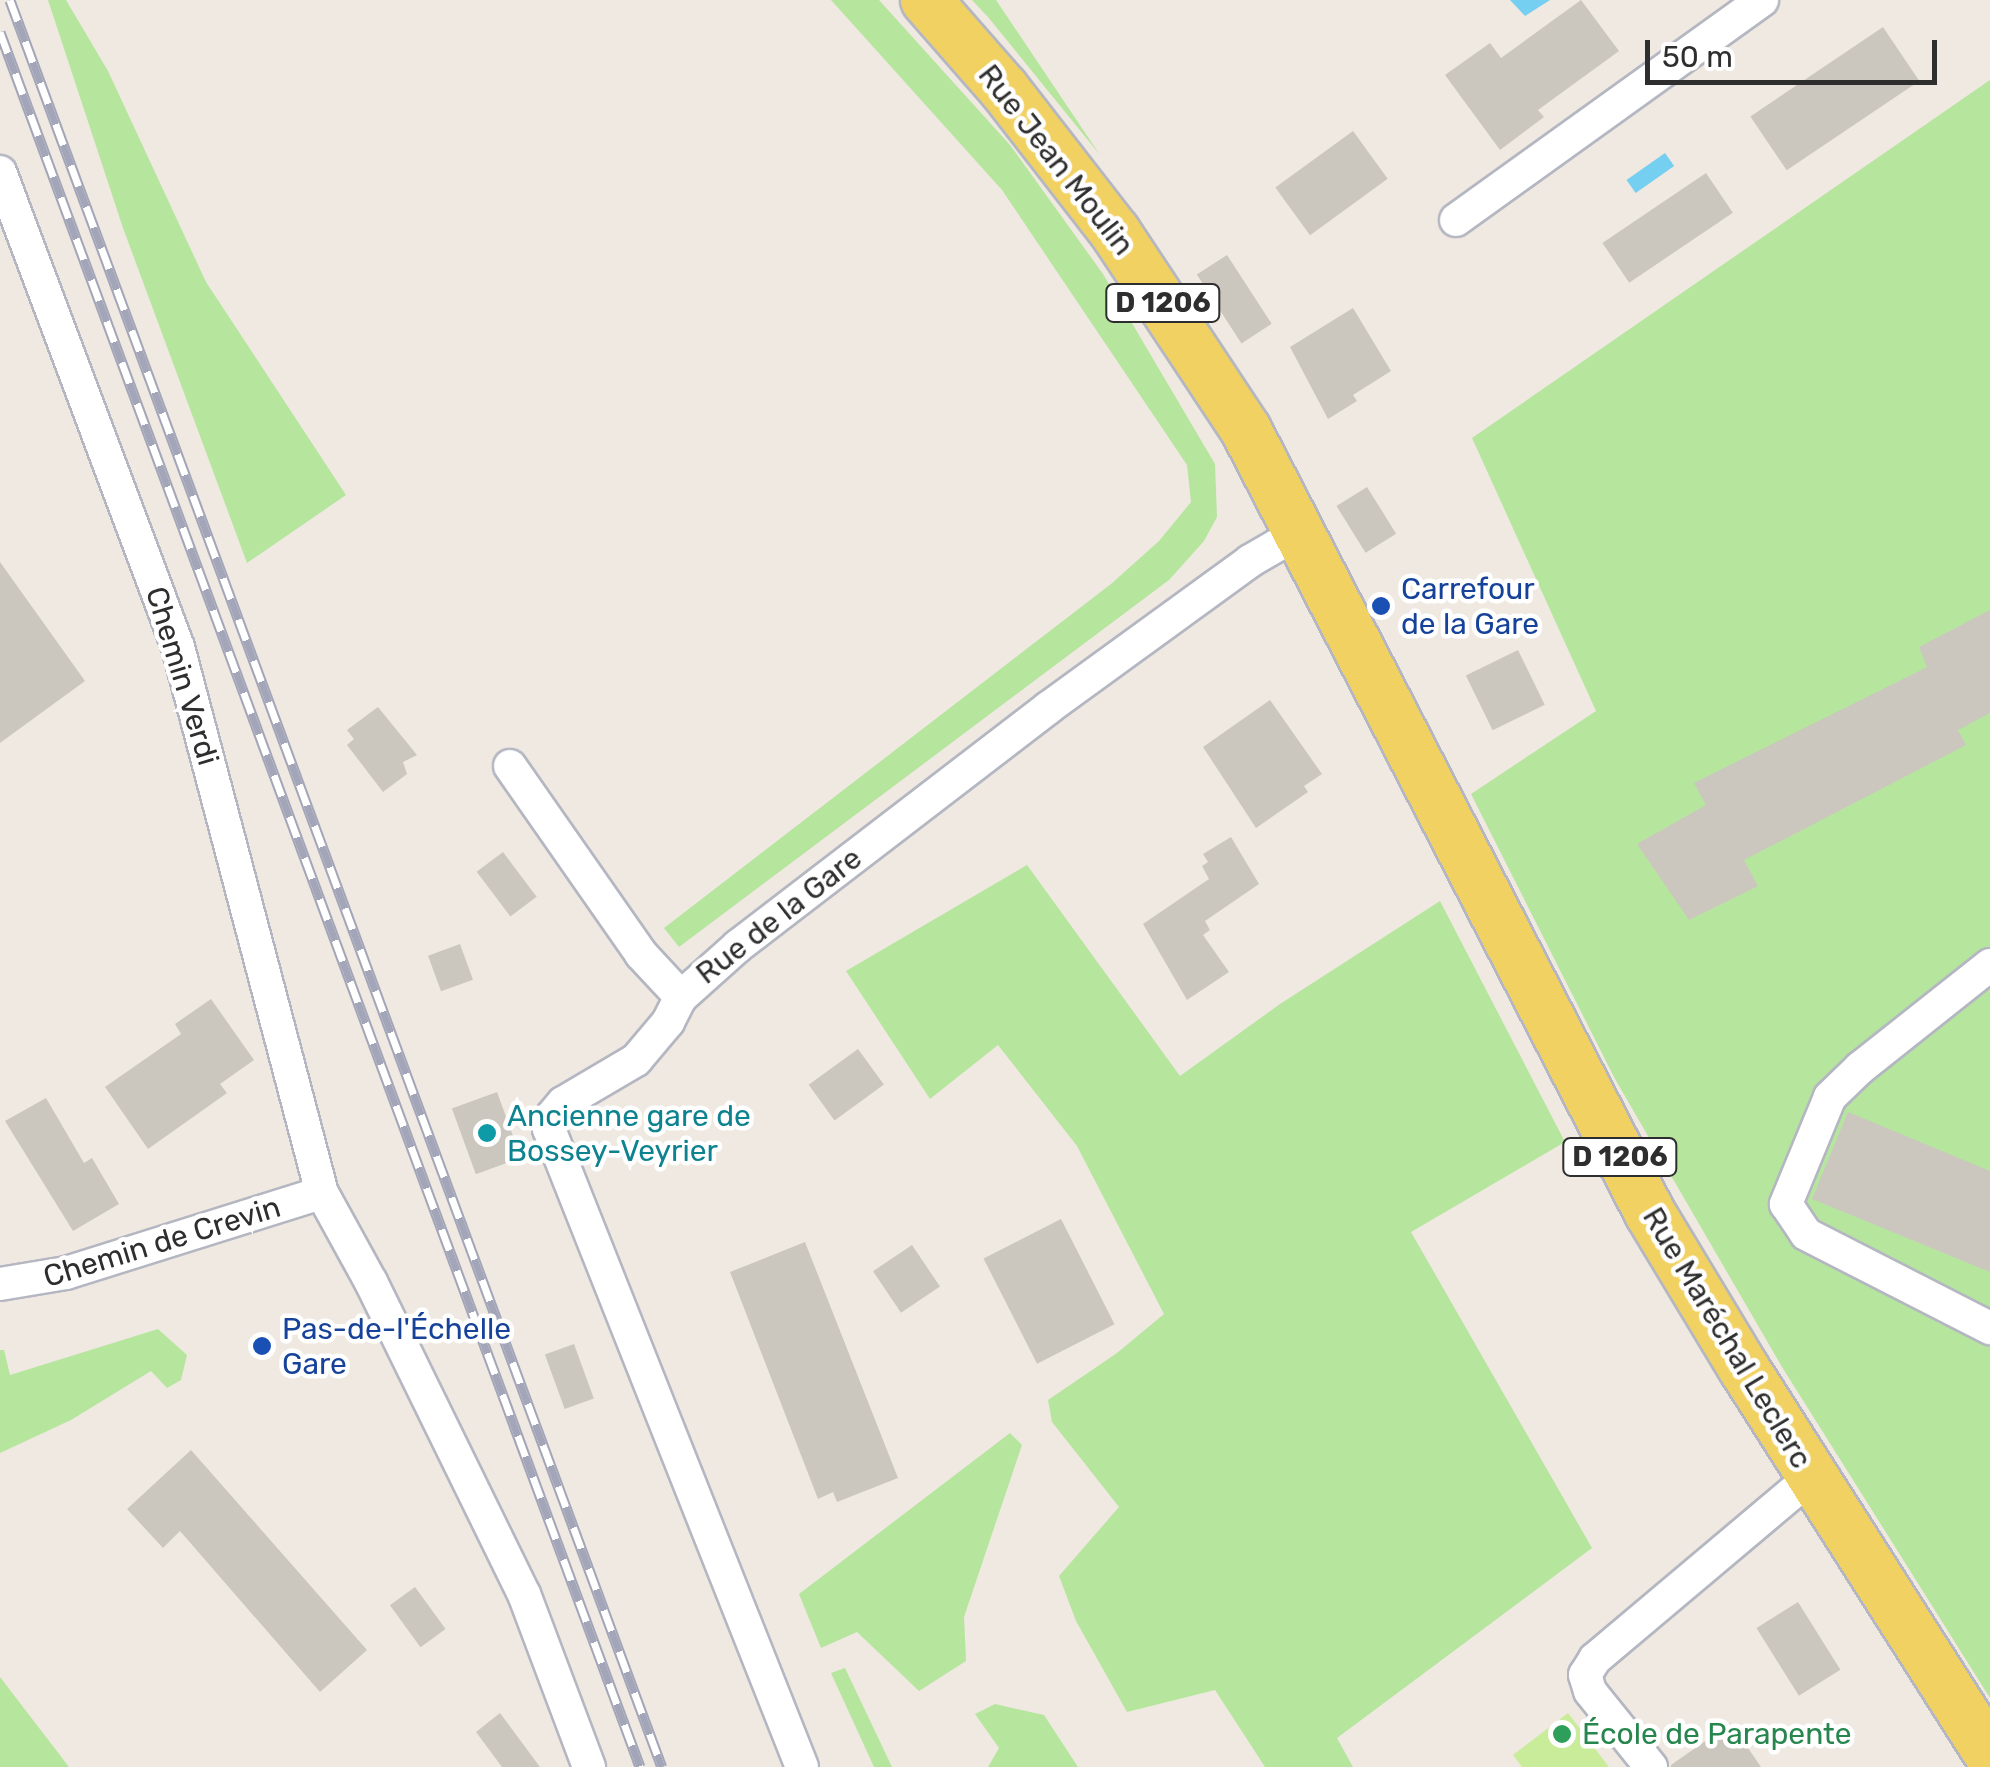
<!DOCTYPE html>
<html>
<head>
<meta charset="utf-8">
<style>
	body { margin:0 }
	#map { position:relative; width:1990px; height:1767px; overflow:hidden; background:#efe9e1; font-family:Rubik,sans-serif }
	div>[style] { position:absolute }
	.green>* { inset:0; background:#b6e59e }
	.pitch>* { inset:0; background:#c9ec9a }
	.water>* { inset:0; background:#75cff0; transform-origin:0 0 }
	.building>* { inset:0; background:#cbc7bf; transform-origin:0 0 }
	.roads { filter:drop-shadow(2px 0 #b4b7c1) drop-shadow(-2px 0 #b4b7c1) drop-shadow(0 2px #b4b7c1) drop-shadow(0 -2px #b4b7c1) }
	.minor>* { height:32px; margin:-16px; padding:0 16px; transform-origin:16px; border-radius:16px; background:#fff }
	.primary>* { height:50px; margin:-25px; padding:0 25px; transform-origin:25px; border-radius:25px; background:#f2d163 }
	.rail>* { height:11px; margin-top:-5.5px; transform-origin:0; background:repeating-linear-gradient(90deg,#fff 0 22px,#a3a6b8 0 44px); box-sizing:border-box; border-block:2px solid #a3a6b8 }
	.dots>* { width:28px; height:28px; translate:-50% -50%; box-sizing:border-box; border:5px solid #fff; border-radius:50% }
	span { translate:-50% -50%; white-space:nowrap; text-align:center; line-height:1.15; -webkit-text-stroke:9px #fff; paint-order:stroke }
	.shield-label span { padding:2px 8px; background:#fff; border:2px solid; border-radius:8px; -webkit-text-stroke-width:0 }
	.shield-label { font-size:28px; color:#2e2e2e; font-weight:700 }
	.street-label { font-size:30px; color:#2e2e2e }
	.transit-label { font-size:30px; color:#164399 }
	.left { translate:0 -50%; text-align:left }
	.culture-label { font-size:30px; color:#0d838f }
	.leisure-label { font-size:30px; color:#27864d }
	.scale { position:absolute; left:1645px; top:40px; width:292px; height:45px; box-sizing:border-box; border:5px solid #2e2e2e; border-top:0; padding-left:12px; font-size:30px; line-height:35px; white-space:nowrap; color:#2e2e2e; -webkit-text-stroke:8px #fff; paint-order:stroke }
</style>
</head>
<body>
<div id="map">
	<div class="green">
		<i style="clip-path:polygon(48px 0,66px 0,108px 71px,206px 282px,346px 495px,247px 563px,123px 228px)"></i>
		<i style="clip-path:polygon(831px 0,879px 0,1010px 145px,1103px 274px,1215px 464px,1217px 517px,1204px 541px,1169px 580px,679px 947px,664px 928px,1111px 584px,1159px 541px,1191px 502px,1187px 465px,1002px 190px)"></i>
		<i style="clip-path:polygon(972px 0,996px 0,1100px 155px,988px 17px)"></i>
		<i style="clip-path:polygon(1990px 80px,1990px 1698px,1782px 1367px,1615px 1079px,1471px 794px,1596px 711px,1472px 438px)"></i>
		<i style="clip-path:polygon(1027px 865px,1180px 1076px,1280px 1004px,1440px 901px,1565px 1142px,1411px 1232px,1592px 1548px,1337px 1738px,1353px 1767px,1265px 1767px,1215px 1690px,1127px 1712px,1076px 1621px,1059px 1576px,1119px 1507px,1052px 1422px,1048px 1400px,1117px 1353px,1164px 1314px,1077px 1146px,998px 1045px,930px 1099px,846px 971px)"></i>
		<i style="clip-path:polygon(158px 1329px,187px 1355px,181px 1380px,167px 1388px,151px 1371px,71px 1420px,0 1453px,0 1350px,4px 1350px,10px 1375px)"></i>
		<i style="clip-path:polygon(1010px 1433px,1022px 1445px,964px 1617px,966px 1661px,919px 1691px,857px 1632px,821px 1648px,799px 1594px)"></i>
		<i style="clip-path:polygon(845px 1668px,892px 1767px,874px 1767px,831px 1673px)"></i>
		<i style="clip-path:polygon(0 1677px,69px 1767px,0 1767px)"></i>
		<i style="clip-path:polygon(995px 1704px,1044px 1715px,1078px 1767px,988px 1767px,999px 1748px,975px 1714px)"></i>
	</div>
	<div class="pitch">
		<i style="clip-path:polygon(1568px 1713px,1609px 1767px,1522px 1767px,1513px 1755px)"></i>
	</div>
	<div class="water">
		<i style="clip-path:polygon(1510px 0,1550px 0,1525px 16px)"></i>
		<i style="left:1665px;top:153px;width:16px;height:47px;rotate:55deg"></i>
	</div>
	<div class="building">
		<i style="clip-path:polygon(1581px 0,1619px 51px,1538px 110px,1544px 117px,1500px 150px,1445px 75px,1490px 43px,1501px 58px)"></i>
		<i style="left:1883px;top:27px;width:65px;height:160px;rotate:56deg"></i>
		<i style="left:1353px;top:131px;width:59px;height:96px;rotate:54deg"></i>
		<i style="left:1706px;top:173px;width:48px;height:125px;rotate:56deg"></i>
		<i style="left:1227px;top:255px;width:82px;height:36px;rotate:57deg"></i>
		<i style="clip-path:polygon(1353px 308px,1391px 371px,1353px 395px,1357px 401px,1328px 419px,1290px 347px)"></i>
		<i style="left:1367px;top:487px;width:55px;height:36px;rotate:58deg"></i>
		<i style="clip-path:polygon(0 562px,85px 681px,0 743px)"></i>
		<i style="clip-path:polygon(1990px 610px,1990px 713px,1958px 730px,1966px 745px,1744px 860px,1758px 886px,1689px 920px,1637px 844px,1706px 805px,1694px 783px,1927px 667px,1919px 647px)"></i>
		<i style="left:1518px;top:650px;width:61px;height:58px;rotate:64deg"></i>
		<i style="clip-path:polygon(1270px 700px,1322px 774px,1304px 786px,1308px 792px,1256px 828px,1203px 747px)"></i>
		<i style="clip-path:polygon(378px 707px,417px 755px,403px 762px,407px 774px,383px 792px,347px 745px,354px 739px,347px 730px)"></i>
		<i style="clip-path:polygon(1231px 837px,1259px 884px,1205px 921px,1210px 930px,1203px 935px,1229px 972px,1187px 1000px,1143px 924px,1209px 879px,1202px 866px,1208px 862px,1203px 854px)"></i>
		<i style="left:503px;top:852px;width:56px;height:33px;rotate:53deg"></i>
		<i style="left:460px;top:944px;width:38px;height:34px;rotate:70deg"></i>
		<i style="clip-path:polygon(211px 999px,254px 1060px,220px 1084px,227px 1093px,148px 1149px,105px 1087px,181px 1034px,175px 1024px)"></i>
		<i style="left:858px;top:1049px;width:44px;height:61px;rotate:54deg"></i>
		<i style="left:497px;top:1092px;width:70px;height:48px;rotate:70deg"></i>
		<i style="clip-path:polygon(46px 1098px,84px 1163px,92px 1158px,119px 1204px,73px 1231px,5px 1121px)"></i>
		<i style="clip-path:polygon(1848px 1112px,1990px 1171px,1990px 1272px,1812px 1199px)"></i>
		<i style="left:1061px;top:1219px;width:118px;height:87px;rotate:63deg"></i>
		<i style="clip-path:polygon(805px 1242px,898px 1478px,837px 1502px,833px 1492px,818px 1499px,730px 1272px)"></i>
		<i style="left:912px;top:1245px;width:50px;height:47px;rotate:56deg"></i>
		<i style="left:574px;top:1344px;width:58px;height:31px;rotate:70deg"></i>
		<i style="clip-path:polygon(191px 1450px,367px 1650px,320px 1692px,180px 1531px,163px 1548px,127px 1509px)"></i>
		<i style="left:415px;top:1587px;width:52px;height:31px;rotate:54deg"></i>
		<i style="left:1798px;top:1602px;width:80px;height:49px;rotate:58deg"></i>
		<i style="clip-path:polygon(500px 1713px,540px 1767px,502px 1767px,476px 1732px)"></i>
		<i style="clip-path:polygon(1731px 1723px,1761px 1767px,1671px 1767px,1671px 1765px)"></i>
	</div>
	<div class="roads">
		<div class="minor">
			<i style="left:0;top:172px;width:507px;rotate:69.46deg"></i>
			<i style="left:178px;top:647px;width:565px;rotate:75.23deg"></i>
			<i style="left:322px;top:1193px;width:102px;rotate:61.2deg"></i>
			<i style="left:371px;top:1282px;width:347px;rotate:63.9deg"></i>
			<i style="left:524px;top:1594px;width:185px;rotate:69.4deg"></i>
			<i style="left:1456px;top:220px;width:377px;rotate:-35.7deg"></i>
			<i style="left:510px;top:766px;width:229px;rotate:55.1deg"></i>
			<i style="left:641px;top:954px;width:59px;rotate:47.1deg"></i>
			<i style="left:1990px;top:965px;width:166px;rotate:141.6deg"></i>
			<i style="left:1860px;top:1068px;width:42px;rotate:136deg"></i>
			<i style="left:1830px;top:1097px;width:116px;rotate:112.4deg"></i>
			<i style="left:1786px;top:1204px;width:36px;rotate:56deg"></i>
			<i style="left:1806px;top:1234px;width:207px;rotate:27.1deg"></i>
			<i style="left:0;top:1284px;width:67px;rotate:-9.5deg"></i>
			<i style="left:66px;top:1273px;width:268px;rotate:-17.4deg"></i>
			<i style="left:802px;top:1767px;width:686px;rotate:-111.63deg"></i>
			<i style="left:549px;top:1129px;width:13px;rotate:-77deg"></i>
			<i style="left:552px;top:1116px;width:17px;rotate:-50deg"></i>
			<i style="left:563px;top:1103px;width:85px;rotate:-30.5deg"></i>
			<i style="left:636px;top:1060px;width:50px;rotate:-49.9deg"></i>
			<i style="left:668px;top:1022px;width:28px;rotate:-63deg"></i>
			<i style="left:681px;top:997px;width:76px;rotate:-41.8deg"></i>
			<i style="left:738px;top:946px;width:391px;rotate:-37.5deg"></i>
			<i style="left:1048px;top:708px;width:250px;rotate:-36deg"></i>
			<i style="left:1250px;top:561px;width:58px;rotate:-30.1deg"></i>
			<i style="left:1651px;top:1767px;width:97px;rotate:-128.8deg"></i>
			<i style="left:1590px;top:1691px;width:17px;rotate:-107deg"></i>
			<i style="left:1585px;top:1675px;width:19px;rotate:-58deg"></i>
			<i style="left:1595px;top:1659px;width:282px;rotate:-40.1deg"></i>
		</div>
		<div class="primary">
			<i style="left:926px;top:0;width:118px;rotate:48.8deg"></i>
			<i style="left:1004px;top:89px;width:181px;rotate:52.2deg"></i>
			<i style="left:1115px;top:232px;width:237px;rotate:56.5deg"></i>
			<i style="left:1246px;top:430px;width:881px;rotate:62.71deg"></i>
			<i style="left:1650px;top:1213px;width:180px;rotate:58.9deg"></i>
			<i style="left:1743px;top:1367px;width:459px;rotate:57.5deg"></i>
		</div>
	</div>
	<div class="rail">
		<i style="left:10px;top:0;width:1883px;rotate:69.75deg"></i>
		<i style="left:0;top:32px;width:1849px;rotate:69.75deg"></i>
	</div>
	<div class="dots">
		<i style="left:1381px;top:606px;background:#1a4fb4"></i>
		<i style="left:487px;top:1133px;background:#0f9aa8"></i>
		<i style="left:262px;top:1346px;background:#1a4fb4"></i>
		<i style="left:1562px;top:1734px;background:#2e9e5b"></i>
	</div>
	<div class="shield-label">
		<span style="left:1163px;top:303px">D 1206</span>
		<span style="left:1620px;top:1157px">D 1206</span>
	</div>
	<div class="street-label">
		<span style="left:1056px;top:160px;rotate:52deg">Rue Jean Moulin</span>
		<span style="left:182px;top:676px;rotate:73deg">Chemin Verdi</span>
		<span style="left:779px;top:916px;rotate:-38deg">Rue de la Gare</span>
		<span style="left:162px;top:1242px;rotate:-17deg">Chemin de Crevin</span>
		<span style="left:1727px;top:1338px;rotate:59deg">Rue Maréchal Leclerc</span>
	</div>
	<div class="transit-label">
		<span class="left" style="left:1401px;top:606px">Carrefour<br>de la Gare</span>
		<span class="left" style="left:282px;top:1346px">Pas-de-l'Échelle<br>Gare</span>
	</div>
	<div class="culture-label">
		<span class="left" style="left:507px;top:1133px">Ancienne gare de<br>Bossey-Veyrier</span>
	</div>
	<div class="leisure-label">
		<span class="left" style="left:1582px;top:1734px">École de Parapente</span>
	</div>
	<div class="scale">50 m</div>
</div>
</body>
</html>
